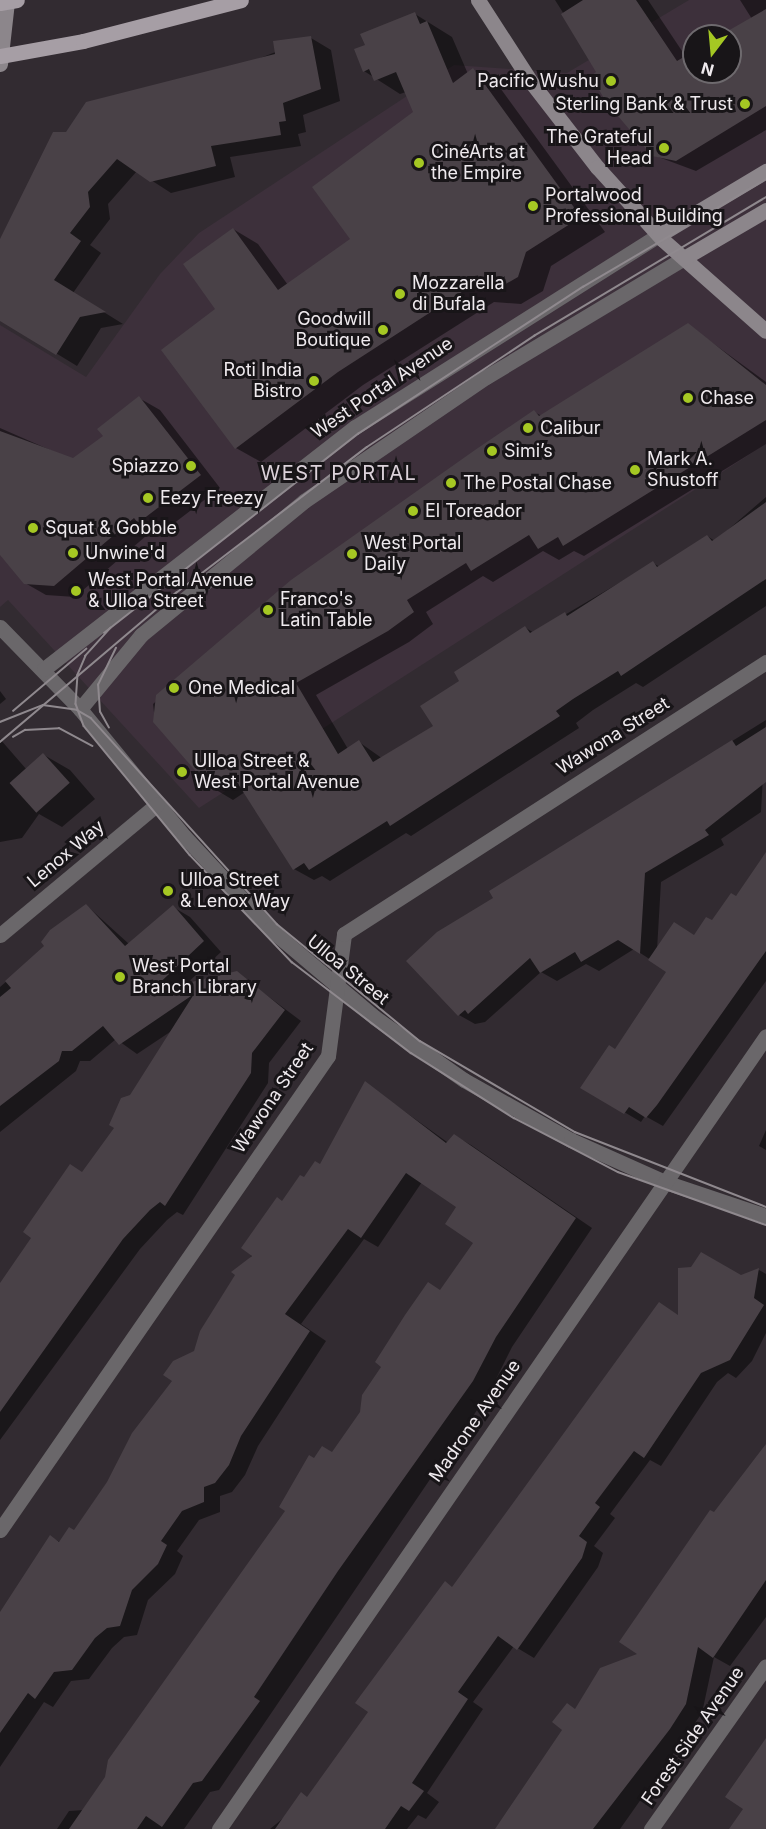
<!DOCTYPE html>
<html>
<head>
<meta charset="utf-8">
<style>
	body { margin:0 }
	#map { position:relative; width:766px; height:1829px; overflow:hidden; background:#322b31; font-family:Inter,sans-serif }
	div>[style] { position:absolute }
	.built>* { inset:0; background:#3d303b }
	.shadow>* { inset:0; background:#0007 }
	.building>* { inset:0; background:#494147; transform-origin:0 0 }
	.street>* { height:15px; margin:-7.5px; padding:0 7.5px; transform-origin:7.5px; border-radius:7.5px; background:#6a676a }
	.secondary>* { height:15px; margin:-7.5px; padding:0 7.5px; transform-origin:7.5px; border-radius:7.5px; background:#8c868b }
	.primary>* { height:15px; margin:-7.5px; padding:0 7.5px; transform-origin:7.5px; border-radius:7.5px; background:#a69ea5 }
	.tram>* { height:1.5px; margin:-0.75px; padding:0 0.75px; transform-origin:0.75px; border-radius:0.75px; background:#8f898e }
	.dots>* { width:16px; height:16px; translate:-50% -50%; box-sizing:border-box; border:3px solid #181518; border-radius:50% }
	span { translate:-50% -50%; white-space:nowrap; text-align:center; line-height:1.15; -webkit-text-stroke:6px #181518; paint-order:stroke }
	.poi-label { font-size:18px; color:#efeaee }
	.right { translate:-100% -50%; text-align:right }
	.left { translate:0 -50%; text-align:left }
	.street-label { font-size:18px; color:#efeaee }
	.neighbourhood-label { font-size:20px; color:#dcd2da; letter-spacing:1.5px }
	.north { position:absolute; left:682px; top:24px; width:60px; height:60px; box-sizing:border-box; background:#181518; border:2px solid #6e6a6e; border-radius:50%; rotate:196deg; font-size:16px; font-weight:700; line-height:24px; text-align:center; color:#efeaee }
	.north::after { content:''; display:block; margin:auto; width:21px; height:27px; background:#a5c823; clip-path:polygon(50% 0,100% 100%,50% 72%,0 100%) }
</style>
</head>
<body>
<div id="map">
	<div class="built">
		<i style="clip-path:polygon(evenodd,689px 0,766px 0,766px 444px,199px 808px,8px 600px,0 607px,0 325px,86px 377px,160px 274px,199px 233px,454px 65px,567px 73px,689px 0,694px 36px,730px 36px,730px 72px,694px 72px,694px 36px)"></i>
	</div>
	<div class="shadow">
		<i style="clip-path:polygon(555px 0,648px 0,686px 57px,694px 53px,694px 72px,730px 72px,730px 36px,722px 36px,752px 19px,740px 0,766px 0,766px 130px,696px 171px,653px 155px)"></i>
		<i style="clip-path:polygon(415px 14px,452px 37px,468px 74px,473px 70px,498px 85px,605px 232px,551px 266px,543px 291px,521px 304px,494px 302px,363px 385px,261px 462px,236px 448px,218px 309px,233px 229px,258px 244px,288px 285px,352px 239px,415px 113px,406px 92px,400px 94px,364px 71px,367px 46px)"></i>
		<i style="clip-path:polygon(311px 38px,331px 50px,340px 101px,303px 115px,306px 132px,298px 134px,301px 146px,230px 157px,235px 177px,171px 193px,137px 171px,108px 204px,110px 219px,90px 245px,101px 253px,73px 293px,123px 324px,101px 328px,77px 366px,0 319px,0 241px,67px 134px)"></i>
		<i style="clip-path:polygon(688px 325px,766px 382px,766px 444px,584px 556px,574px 551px,559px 560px,543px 551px,493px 582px,483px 576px,426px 612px,433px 624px,409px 642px,316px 695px,348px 749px,359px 742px,383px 759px,435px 726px,461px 681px,526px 628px,534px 633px,653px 563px,660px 567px,707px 536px,715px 541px,766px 497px,766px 606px,643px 687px,636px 683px,593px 710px,576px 723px,579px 728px,411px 836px,406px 833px,330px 881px,322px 876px,314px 880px,294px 869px,245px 792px,233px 800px,213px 788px,155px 721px,153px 704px,268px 600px,534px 412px,542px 416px)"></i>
		<i style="clip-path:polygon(139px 398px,160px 410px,220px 488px,160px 534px,153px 530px,75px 597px,46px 595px,25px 583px,0 554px,0 428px,73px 460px,105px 437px)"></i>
		<i style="clip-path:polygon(0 691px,6px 699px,0 704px)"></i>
		<i style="clip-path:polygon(766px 720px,761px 812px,721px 839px,724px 845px,661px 882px,657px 950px,695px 936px,713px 922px,766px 863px,766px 981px,663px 1126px,645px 1116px,641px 1122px,582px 1087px,615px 1050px,668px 971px,634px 949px,599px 971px,586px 964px,557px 981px,541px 972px,485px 1022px,475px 1024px,459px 1015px,495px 899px,491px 891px)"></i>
		<i style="clip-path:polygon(0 739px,27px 770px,44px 755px,70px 770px,95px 799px,62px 827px,39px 814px,22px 838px,0 842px)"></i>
		<i style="clip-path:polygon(86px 905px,129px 944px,173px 907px,190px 917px,221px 952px,185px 985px,237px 973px,301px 1021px,269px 1063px,268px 1083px,183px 1215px,177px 1212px,167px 1220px,140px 1249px,0 1440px,0 1288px,116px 1128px,173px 1030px,137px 1054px,116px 1039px,90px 1061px,80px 1061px,76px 1071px,0 1132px,0 987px,46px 947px,51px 931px)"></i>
		<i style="clip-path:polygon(365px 1083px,447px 1142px,455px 1136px,471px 1145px,592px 1228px,512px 1347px,490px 1391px,219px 1790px,210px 1792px,184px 1829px,57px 1829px,69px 1811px,84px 1810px,287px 1510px,315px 1460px,333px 1454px,475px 1242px,458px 1207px,422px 1182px,378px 1247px,364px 1239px,301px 1324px,326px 1341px,258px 1446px,245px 1475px,232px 1492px,220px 1496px,220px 1512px,199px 1520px,177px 1551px,183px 1556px,175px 1574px,148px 1600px,137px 1635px,124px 1637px,112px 1648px,89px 1679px,71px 1681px,53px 1707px,44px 1702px,0 1767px,0 1620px,50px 1537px,60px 1542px,75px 1531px,195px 1352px,283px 1202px,320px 1166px)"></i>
		<i style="clip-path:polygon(766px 1130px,766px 1150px,759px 1146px)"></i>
		<i style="clip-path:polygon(759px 1270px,766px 1274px,766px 1333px,752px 1361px,736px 1378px,728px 1373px,717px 1382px,661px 1466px,650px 1460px,610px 1514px,615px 1518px,594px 1546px,603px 1553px,598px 1567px,534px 1658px,514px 1646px,473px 1702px,483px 1709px,427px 1793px,439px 1802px,426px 1819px,418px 1815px,407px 1829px,270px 1829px,308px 1798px,659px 1304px,679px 1316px)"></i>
		<i style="clip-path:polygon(766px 1448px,766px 1617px,730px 1666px,714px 1657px,702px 1713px,620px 1829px,499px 1829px,576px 1711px,640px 1655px,715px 1514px)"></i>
	</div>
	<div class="building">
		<i style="clip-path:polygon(583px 0,636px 0,677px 61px,694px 51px,694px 72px,730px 72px,730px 36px,719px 36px,766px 9px,766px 106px,676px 161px,652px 156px,606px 102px,591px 76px,596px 72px,561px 14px)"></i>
		<i style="clip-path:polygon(415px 12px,420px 24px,427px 21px,453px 83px,473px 68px,581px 217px,526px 252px,518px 277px,495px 290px,468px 288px,338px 372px,235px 449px,161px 350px,215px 309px,183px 264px,233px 228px,278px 290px,350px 239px,312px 187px,413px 112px,396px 72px,374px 81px,369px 69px,363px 72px,354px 49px,365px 45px,360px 34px)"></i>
		<i style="clip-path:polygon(311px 36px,321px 89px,283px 103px,286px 121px,279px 122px,281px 135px,211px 146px,216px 166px,150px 182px,117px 159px,88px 192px,90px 207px,70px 233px,81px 241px,54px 280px,106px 312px,80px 317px,56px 355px,0 321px,0 239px,53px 132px,66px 132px,86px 102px,275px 54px,273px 41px)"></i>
		<i style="clip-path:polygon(688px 323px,766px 385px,766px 420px,563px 546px,558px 537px,538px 549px,529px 535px,471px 571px,466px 563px,407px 600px,414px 612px,388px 631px,296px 683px,338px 754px,359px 740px,373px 762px,433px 726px,420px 706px,459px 681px,454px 672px,525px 626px,530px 633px,565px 612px,567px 616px,653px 561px,657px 567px,707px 535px,712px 541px,766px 502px,766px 579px,621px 676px,618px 671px,573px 699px,556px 711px,560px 716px,390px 826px,387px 821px,309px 870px,304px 863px,293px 870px,233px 776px,212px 790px,153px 722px,156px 695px,291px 580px,475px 450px,534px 410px,539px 416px)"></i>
		<i style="clip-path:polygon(139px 396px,201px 475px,138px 523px,134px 518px,54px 586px,24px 584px,0 555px,0 431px,73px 458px,103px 436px,97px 429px)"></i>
		<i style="clip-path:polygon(766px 727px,766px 782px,705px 830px,709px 835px,645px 873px,640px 954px,618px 940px,581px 962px,575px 952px,540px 973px,530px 958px,468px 1014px,465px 1010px,458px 1016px,406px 961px,437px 932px,493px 898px,489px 891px,732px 740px,736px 746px)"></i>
		<i style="left:43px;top:753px;width:40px;height:45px;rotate:48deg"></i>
		<i style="clip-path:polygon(766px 852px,766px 951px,657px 1105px,646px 1118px,629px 1107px,624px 1114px,580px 1088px,609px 1045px,615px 1049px,666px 972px,648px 960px,674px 922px,694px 935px,706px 917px,712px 920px,731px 893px,736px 896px)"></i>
		<i style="clip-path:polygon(86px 904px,125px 946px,173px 905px,204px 941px,150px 992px,237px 971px,285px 1010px,252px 1053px,251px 1073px,165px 1206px,160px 1202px,150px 1210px,123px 1239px,0 1412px,0 1283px,31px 1238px,23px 1232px,70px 1164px,82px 1172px,114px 1128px,109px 1125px,121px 1098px,130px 1095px,194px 994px,119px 1045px,103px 1026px,72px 1051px,62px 1051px,59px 1061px,0 1106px,0 997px,11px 988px,5px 981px,44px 946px,41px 942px,50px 930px)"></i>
		<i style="clip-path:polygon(365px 1081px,446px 1143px,454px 1134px,576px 1218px,496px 1337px,473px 1381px,338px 1571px,254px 1697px,260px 1701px,202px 1781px,193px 1783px,162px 1827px,146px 1816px,137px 1829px,69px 1829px,105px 1777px,108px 1760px,285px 1511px,279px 1507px,309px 1455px,314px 1458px,322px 1446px,332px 1452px,360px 1412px,362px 1395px,381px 1367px,375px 1362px,405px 1315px,428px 1282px,440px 1290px,473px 1243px,445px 1224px,456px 1207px,406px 1173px,361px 1238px,348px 1229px,285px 1314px,310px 1331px,241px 1436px,229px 1465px,215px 1483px,204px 1487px,204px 1502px,182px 1511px,161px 1541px,167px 1545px,158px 1564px,132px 1590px,120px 1626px,107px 1628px,95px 1638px,72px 1670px,54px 1672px,35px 1699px,28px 1693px,0 1733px,0 1612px,50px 1535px,59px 1542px,69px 1527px,74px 1530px,107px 1482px,132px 1433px,172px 1381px,163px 1375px,173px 1361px,194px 1351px,200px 1331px,235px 1275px,231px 1272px,252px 1256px,241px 1248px,277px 1197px,282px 1201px,300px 1175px,304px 1177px,315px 1161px,320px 1164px)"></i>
		<i style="clip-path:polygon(701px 1252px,741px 1275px,759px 1268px,754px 1298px,764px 1305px,730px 1360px,701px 1373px,644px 1458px,634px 1451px,595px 1503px,600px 1507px,579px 1536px,587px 1542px,582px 1558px,517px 1650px,498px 1636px,458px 1692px,468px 1699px,412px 1783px,424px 1791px,409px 1811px,401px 1806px,385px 1829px,275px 1829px,301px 1792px,307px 1797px,368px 1712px,355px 1703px,389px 1657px,445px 1581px,452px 1587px,659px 1302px,678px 1315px,678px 1268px,691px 1267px)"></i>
		<i style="clip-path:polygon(766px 1444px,766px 1580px,713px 1658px,698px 1647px,686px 1704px,670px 1729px,593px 1829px,495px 1829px,562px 1730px,552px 1722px,567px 1703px,575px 1709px,600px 1668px,637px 1654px,619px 1642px,710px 1510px,714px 1512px)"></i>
		<i style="clip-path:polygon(766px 1738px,766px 1829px,729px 1829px,743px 1809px,725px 1797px)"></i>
	</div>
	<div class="street">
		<i style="left:0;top:627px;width:115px;rotate:45.7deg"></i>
		<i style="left:80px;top:709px;width:164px;rotate:50.7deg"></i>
		<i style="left:184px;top:836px;width:127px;rotate:47.2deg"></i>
		<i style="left:270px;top:929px;width:136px;rotate:40.2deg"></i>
		<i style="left:374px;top:1017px;width:110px;rotate:35deg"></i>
		<i style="left:464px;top:1080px;width:123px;rotate:29.3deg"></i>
		<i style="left:571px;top:1140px;width:103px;rotate:24.1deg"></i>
		<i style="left:665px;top:1182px;width:107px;rotate:18.6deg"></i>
		<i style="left:44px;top:669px;width:394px;rotate:-37.9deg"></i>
		<i style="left:355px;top:427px;width:360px;rotate:-32.3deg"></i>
		<i style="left:80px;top:709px;width:96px;rotate:-50.5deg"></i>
		<i style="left:141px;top:635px;width:211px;rotate:-39.4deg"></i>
		<i style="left:304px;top:501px;width:220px;rotate:-34.3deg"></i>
		<i style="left:486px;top:377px;width:231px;rotate:-31deg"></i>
		<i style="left:0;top:935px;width:204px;rotate:-39.8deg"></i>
		<i style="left:0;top:1530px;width:576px;rotate:-55.32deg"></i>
		<i style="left:328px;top:1056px;width:123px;rotate:-82.5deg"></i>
		<i style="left:344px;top:934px;width:502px;rotate:-32.8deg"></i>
		<i style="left:219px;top:1829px;width:963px;rotate:-55.4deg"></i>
		<i style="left:651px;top:1829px;width:199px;rotate:-54.8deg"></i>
	</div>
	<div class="secondary">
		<i style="left:478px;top:0;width:98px;rotate:57.1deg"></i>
		<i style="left:531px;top:82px;width:108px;rotate:52.2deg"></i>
		<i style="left:597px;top:167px;width:98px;rotate:47.9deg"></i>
		<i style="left:663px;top:240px;width:137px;rotate:41.5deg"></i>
		<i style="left:0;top:64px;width:62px;rotate:-83.6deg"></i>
		<i style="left:659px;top:235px;width:125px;rotate:-30.9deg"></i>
		<i style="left:684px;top:258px;width:95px;rotate:-30.3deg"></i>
	</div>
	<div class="primary">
		<i style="left:0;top:3px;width:17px;rotate:-10deg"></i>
		<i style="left:0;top:56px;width:84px;rotate:-10.2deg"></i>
		<i style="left:83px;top:41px;width:163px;rotate:-14.5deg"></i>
	</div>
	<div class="tram">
		<i style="left:111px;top:628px;width:38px;rotate:132deg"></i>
		<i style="left:86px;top:656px;width:21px;rotate:113deg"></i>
		<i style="left:78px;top:675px;width:29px;rotate:94deg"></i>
		<i style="left:76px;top:704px;width:23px;rotate:70deg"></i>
		<i style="left:84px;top:726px;width:167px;rotate:50.6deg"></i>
		<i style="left:190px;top:855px;width:148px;rotate:46.4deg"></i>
		<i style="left:292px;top:962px;width:150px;rotate:37.4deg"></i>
		<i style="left:411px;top:1053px;width:122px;rotate:32.3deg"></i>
		<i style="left:514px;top:1118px;width:117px;rotate:27.4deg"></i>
		<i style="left:618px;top:1172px;width:157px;rotate:19.7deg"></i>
		<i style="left:104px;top:633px;width:323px;rotate:-38.1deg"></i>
		<i style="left:358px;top:434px;width:269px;rotate:-33.2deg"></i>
		<i style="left:583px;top:287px;width:212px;rotate:-30.5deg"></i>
		<i style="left:13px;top:711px;width:96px;rotate:-40.3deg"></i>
		<i style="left:0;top:722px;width:46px;rotate:-21.6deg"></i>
		<i style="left:43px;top:705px;width:34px;rotate:8deg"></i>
		<i style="left:77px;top:710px;width:16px;rotate:30deg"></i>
		<i style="left:91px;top:718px;width:278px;rotate:47.9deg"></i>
		<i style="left:277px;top:924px;width:185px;rotate:39.3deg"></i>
		<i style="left:420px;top:1041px;width:180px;rotate:30.4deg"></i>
		<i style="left:575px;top:1132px;width:205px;rotate:21.4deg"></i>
		<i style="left:109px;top:728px;width:18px;rotate:-119deg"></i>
		<i style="left:100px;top:712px;width:27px;rotate:-94deg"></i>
		<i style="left:98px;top:685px;width:41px;rotate:-64.1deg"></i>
		<i style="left:13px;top:737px;width:14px;rotate:-30deg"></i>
		<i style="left:25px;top:730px;width:34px;rotate:-3deg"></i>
		<i style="left:59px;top:728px;width:38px;rotate:28deg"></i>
		<i style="left:0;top:742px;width:231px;rotate:-40.3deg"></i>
		<i style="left:176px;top:593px;width:240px;rotate:-37.4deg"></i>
		<i style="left:367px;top:447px;width:201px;rotate:-33.6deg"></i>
		<i style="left:534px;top:336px;width:270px;rotate:-30.9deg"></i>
	</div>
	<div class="dots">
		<i style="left:611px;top:81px;background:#a5c823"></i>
		<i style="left:745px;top:104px;background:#a5c823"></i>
		<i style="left:664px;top:148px;background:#a5c823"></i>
		<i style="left:419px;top:163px;background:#a5c823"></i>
		<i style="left:533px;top:206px;background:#a5c823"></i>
		<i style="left:400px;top:294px;background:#a5c823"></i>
		<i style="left:383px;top:330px;background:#a5c823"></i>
		<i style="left:314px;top:381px;background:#a5c823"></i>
		<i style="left:688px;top:398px;background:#a5c823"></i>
		<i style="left:528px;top:428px;background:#a5c823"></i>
		<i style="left:492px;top:451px;background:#a5c823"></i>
		<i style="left:191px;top:466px;background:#a5c823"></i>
		<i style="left:635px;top:470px;background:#a5c823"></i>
		<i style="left:451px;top:483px;background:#a5c823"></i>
		<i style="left:148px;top:498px;background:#a5c823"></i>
		<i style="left:413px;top:511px;background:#a5c823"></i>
		<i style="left:33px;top:528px;background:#a5c823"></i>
		<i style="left:73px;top:553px;background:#a5c823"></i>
		<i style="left:352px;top:554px;background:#a5c823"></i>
		<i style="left:76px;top:591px;background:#a5c823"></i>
		<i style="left:268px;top:610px;background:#a5c823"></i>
		<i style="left:174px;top:688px;background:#a5c823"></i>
		<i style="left:182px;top:772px;background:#a5c823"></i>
		<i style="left:168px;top:891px;background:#a5c823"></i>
		<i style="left:120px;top:977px;background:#a5c823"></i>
	</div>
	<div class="poi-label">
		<span class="right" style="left:599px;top:81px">Pacific Wushu</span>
		<span class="right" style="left:733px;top:104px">Sterling Bank &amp; Trust</span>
		<span class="right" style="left:652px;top:148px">The Grateful<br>Head</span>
		<span class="left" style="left:431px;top:163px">CinéArts at<br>the Empire</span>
		<span class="left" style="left:545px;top:206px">Portalwood<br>Professional Building</span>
		<span class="left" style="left:412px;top:294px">Mozzarella<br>di Bufala</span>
		<span class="right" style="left:371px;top:330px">Goodwill<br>Boutique</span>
		<span class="right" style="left:302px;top:381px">Roti India<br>Bistro</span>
		<span class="left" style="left:700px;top:398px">Chase</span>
		<span class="left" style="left:540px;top:428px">Calibur</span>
		<span class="left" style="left:504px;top:451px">Simi’s</span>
		<span class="left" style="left:647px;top:470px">Mark A.<br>Shustoff</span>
		<span class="right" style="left:179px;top:466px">Spiazzo</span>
		<span class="left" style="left:463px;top:483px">The Postal Chase</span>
		<span class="left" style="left:160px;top:498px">Eezy Freezy</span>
		<span class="left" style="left:425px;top:511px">El Toreador</span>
		<span class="left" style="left:45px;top:528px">Squat &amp; Gobble</span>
		<span class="left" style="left:364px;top:554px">West Portal<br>Daily</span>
		<span class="left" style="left:85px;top:553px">Unwine'd</span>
		<span class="left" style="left:88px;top:591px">West Portal Avenue<br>&amp; Ulloa Street</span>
		<span class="left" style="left:280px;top:610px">Franco's<br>Latin Table</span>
		<span class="left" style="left:188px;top:688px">One Medical</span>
		<span class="left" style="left:194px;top:772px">Ulloa Street &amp;<br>West Portal Avenue</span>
		<span class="left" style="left:180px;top:891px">Ulloa Street<br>&amp; Lenox Way</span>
		<span class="left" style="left:132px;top:977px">West Portal<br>Branch Library</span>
	</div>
	<div class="street-label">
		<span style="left:382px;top:388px;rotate:-34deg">West Portal Avenue</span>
		<span style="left:613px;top:736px;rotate:-32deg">Wawona Street</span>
		<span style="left:66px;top:854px;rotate:-40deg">Lenox Way</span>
		<span style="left:348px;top:970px;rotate:39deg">Ulloa Street</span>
		<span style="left:273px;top:1098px;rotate:-56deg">Wawona Street</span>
		<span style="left:475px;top:1421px;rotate:-55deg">Madrone Avenue</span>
		<span style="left:693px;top:1736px;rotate:-55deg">Forest Side Avenue</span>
	</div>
	<div class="neighbourhood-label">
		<span style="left:339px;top:473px">WEST PORTAL</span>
	</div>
	<div class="north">N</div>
</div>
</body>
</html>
